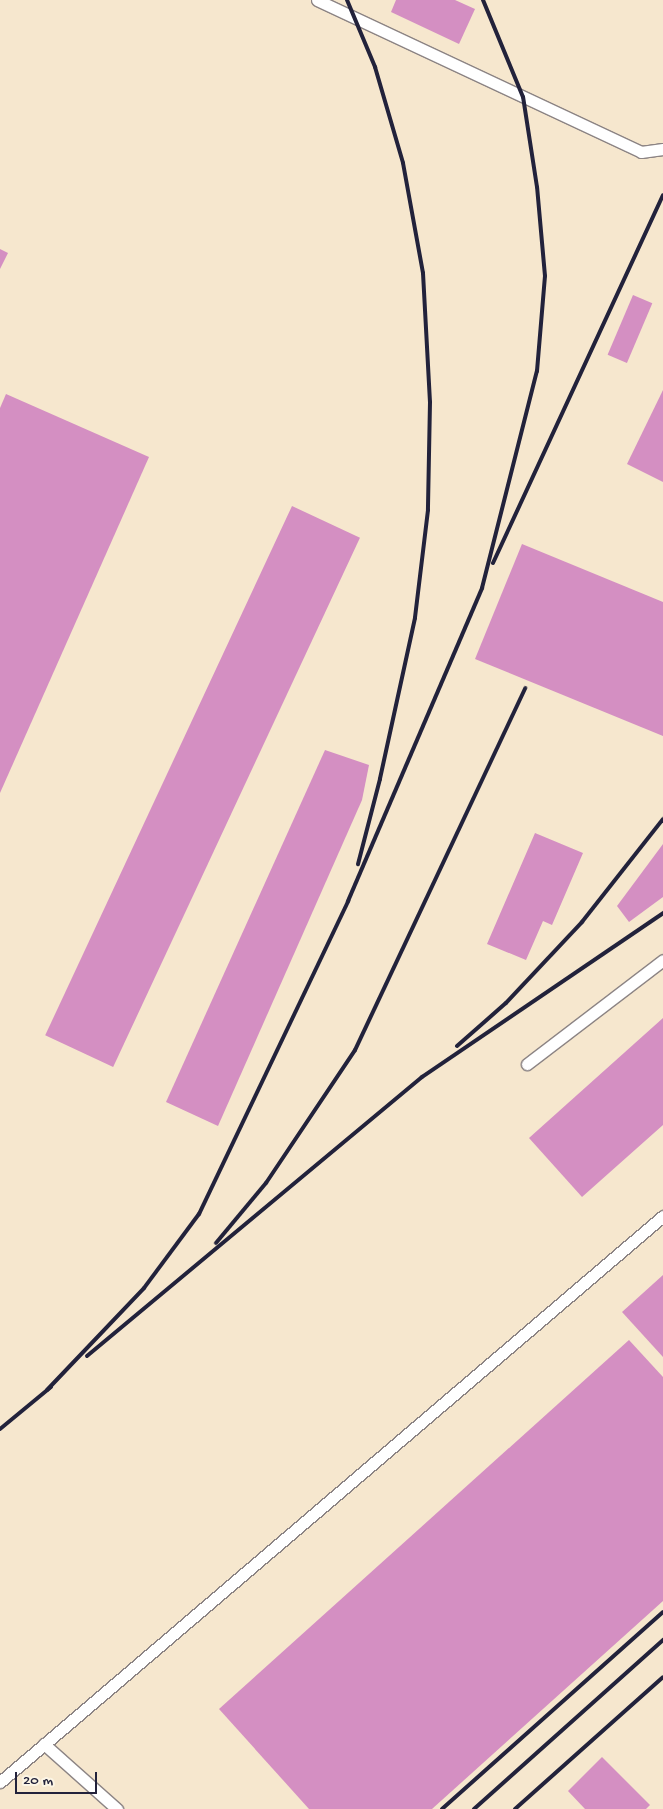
<!DOCTYPE html>
<html>
<head>
<meta charset="utf-8">
<style>
	body { margin:0 }
	#map { position:relative; width:663px; height:1809px; overflow:hidden; background:#f6e7ce; font-family:"Gochi Hand",sans-serif }
	div>[style] { position:absolute }
	.building>* { inset:0; background:#d48fc2; transform-origin:0 0 }
	.roads { filter:drop-shadow(1px 0 #8c8484) drop-shadow(-1px 0 #8c8484) drop-shadow(0 1px #8c8484) drop-shadow(0 -1px #8c8484) }
	.service>* { height:11px; margin:-5.5px; padding:0 5.5px; transform-origin:5.5px; border-radius:5.5px; background:#fff }
	.rail>* { height:4px; margin:-2px; padding:0 2px; transform-origin:2px; border-radius:2px; background:#22223b }
	span { translate:-50% -50%; white-space:nowrap; text-align:center; line-height:1.15; -webkit-text-stroke:4px #fcf5e5; paint-order:stroke }
	.scale { position:absolute; left:15px; top:1772px; width:82px; height:22px; box-sizing:border-box; border:2px solid #22223b; border-top:0; padding-left:6px; font-size:15px; line-height:18px; white-space:nowrap; color:#22223b; -webkit-text-stroke:4px #fcf5e5; paint-order:stroke }
</style>
</head>
<body>
<div id="map">
	<div class="building">
		<i style="clip-path:polygon(396px 0,455px 0,475px 9px,459px 44px,391px 12px)"></i>
		<i style="clip-path:polygon(0 249px,8px 253px,0 269px)"></i>
		<i style="left:633px;top:295px;width:21px;height:65px;rotate:23deg"></i>
		<i style="clip-path:polygon(663px 390px,663px 482px,627px 464px)"></i>
		<i style="clip-path:polygon(6px 394px,149px 457px,0 793px,0 408px)"></i>
		<i style="left:292px;top:506px;width:75px;height:584px;rotate:25deg"></i>
		<i style="clip-path:polygon(522px 544px,663px 602px,663px 736px,475px 659px)"></i>
		<i style="clip-path:polygon(325px 750px,369px 765px,362px 800px,218px 1126px,166px 1102px)"></i>
		<i style="clip-path:polygon(535px 833px,583px 853px,552px 925px,543px 921px,526px 960px,487px 944px)"></i>
		<i style="clip-path:polygon(663px 844px,663px 897px,629px 922px,617px 906px)"></i>
		<i style="clip-path:polygon(663px 1018px,663px 1125px,582px 1197px,529px 1138px)"></i>
		<i style="clip-path:polygon(663px 1275px,663px 1357px,622px 1312px)"></i>
		<i style="clip-path:polygon(629px 1340px,663px 1377px,663px 1601px,432px 1809px,309px 1809px,219px 1709px)"></i>
		<i style="clip-path:polygon(602px 1757px,650px 1805px,646px 1809px,585px 1809px,568px 1791px)"></i>
	</div>
	<div class="roads">
		<div class="service">
			<i style="left:317px;top:0;width:358px;rotate:25.1deg"></i>
			<i style="left:641px;top:152px;width:22px;rotate:-8deg"></i>
			<i style="left:527px;top:1064px;width:171px;rotate:-37.4deg"></i>
			<i style="left:44px;top:1744px;width:98px;rotate:41.7deg"></i>
			<i style="left:0;top:1782px;width:872px;rotate:-40.49deg"></i>
		</div>
	</div>
	<div class="rail">
		<i style="left:347px;top:0;width:73px;rotate:67.3deg"></i>
		<i style="left:375px;top:67px;width:100px;rotate:73.7deg"></i>
		<i style="left:403px;top:163px;width:112px;rotate:79.7deg"></i>
		<i style="left:423px;top:273px;width:129px;rotate:86.9deg"></i>
		<i style="left:430px;top:402px;width:108px;rotate:91.1deg"></i>
		<i style="left:428px;top:510px;width:109px;rotate:96.9deg"></i>
		<i style="left:415px;top:618px;width:165px;rotate:102.3deg"></i>
		<i style="left:380px;top:779px;width:88px;rotate:104.5deg"></i>
		<i style="left:493px;top:563px;width:405px;rotate:-65.2deg"></i>
		<i style="left:457px;top:1046px;width:65px;rotate:-41.3deg"></i>
		<i style="left:506px;top:1003px;width:111px;rotate:-46.8deg"></i>
		<i style="left:582px;top:922px;width:131px;rotate:-51.8deg"></i>
		<i style="left:216px;top:1243px;width:78px;rotate:-50.2deg"></i>
		<i style="left:266px;top:1183px;width:160px;rotate:-56.2deg"></i>
		<i style="left:355px;top:1050px;width:400px;rotate:-64.8deg"></i>
		<i style="left:87px;top:1356px;width:436px;rotate:-39.8deg"></i>
		<i style="left:422px;top:1077px;width:292px;rotate:-34.2deg"></i>
		<i style="left:47px;top:1390px;width:141px;rotate:-46.4deg"></i>
		<i style="left:144px;top:1288px;width:92px;rotate:-53.4deg"></i>
		<i style="left:199px;top:1214px;width:347px;rotate:-64.5deg"></i>
		<i style="left:348px;top:901px;width:340px;rotate:-66.8deg"></i>
		<i style="left:482px;top:588px;width:224px;rotate:-75.8deg"></i>
		<i style="left:537px;top:371px;width:95px;rotate:-85.2deg"></i>
		<i style="left:545px;top:276px;width:89px;rotate:-95.1deg"></i>
		<i style="left:537px;top:187px;width:91px;rotate:-98.8deg"></i>
		<i style="left:523px;top:97px;width:105px;rotate:-112.4deg"></i>
		<i style="left:0;top:1429px;width:66px;rotate:-39.5deg"></i>
		<i style="left:442px;top:1809px;width:296px;rotate:-41.7deg"></i>
		<i style="left:474px;top:1809px;width:254px;rotate:-41.8deg"></i>
		<i style="left:515px;top:1809px;width:198px;rotate:-41.7deg"></i>
	</div>
	<div class="scale">20 m</div>
</div>
</body>
</html>
